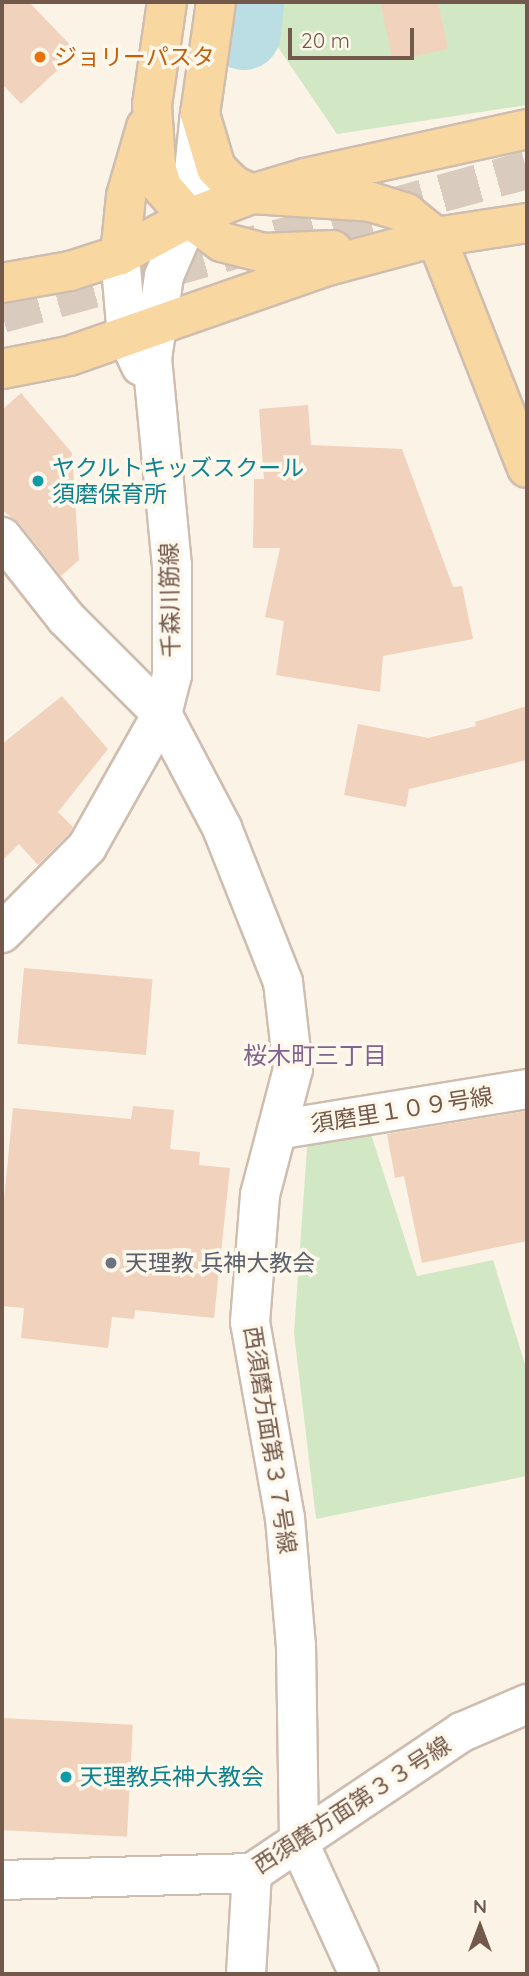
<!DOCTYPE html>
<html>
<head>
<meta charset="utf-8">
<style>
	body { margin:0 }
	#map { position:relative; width:529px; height:1976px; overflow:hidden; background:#fbf3e5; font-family:Quicksand,"Noto Sans JP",sans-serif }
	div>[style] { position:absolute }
	.green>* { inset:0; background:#d2e8c4 }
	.river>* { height:75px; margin:-37.5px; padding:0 37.5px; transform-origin:37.5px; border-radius:37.5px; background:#badee4 }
	.building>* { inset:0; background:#f0d2bd; transform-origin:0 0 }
	.major-tunnel>* { height:38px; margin-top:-19px; transform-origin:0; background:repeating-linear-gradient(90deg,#d9ccbe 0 38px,transparent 0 57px) }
	.roads { filter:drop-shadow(2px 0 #cfbdaf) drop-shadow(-2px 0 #cfbdaf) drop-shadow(0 2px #cfbdaf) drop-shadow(0 -2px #cfbdaf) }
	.minor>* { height:38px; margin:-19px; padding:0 19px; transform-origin:19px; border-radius:19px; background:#fff }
	.major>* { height:38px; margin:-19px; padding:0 19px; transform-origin:19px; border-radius:19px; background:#f8d7a0 }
	.dots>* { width:19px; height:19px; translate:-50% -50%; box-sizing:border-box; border:4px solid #fef7eb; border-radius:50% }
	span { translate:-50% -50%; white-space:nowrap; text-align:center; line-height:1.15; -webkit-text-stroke:7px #fef7eb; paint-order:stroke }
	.food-label { font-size:23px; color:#c56008 }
	.left { translate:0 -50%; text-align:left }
	.culture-label { font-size:23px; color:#0d838f }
	.street-label { font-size:23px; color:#73594b }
	.worship-label { font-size:23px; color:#5b616d }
	.neighbourhood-label { font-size:24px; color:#81638f }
	.frame { position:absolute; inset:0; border:4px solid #73594b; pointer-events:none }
	.north { position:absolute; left:445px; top:1892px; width:70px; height:70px; -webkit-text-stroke:5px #fef7eb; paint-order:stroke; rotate:0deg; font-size:19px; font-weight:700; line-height:28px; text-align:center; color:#73594b }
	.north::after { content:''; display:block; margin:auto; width:24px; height:32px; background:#73594b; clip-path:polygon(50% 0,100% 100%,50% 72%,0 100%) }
	.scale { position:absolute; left:288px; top:28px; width:126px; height:32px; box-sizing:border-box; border:4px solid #73594b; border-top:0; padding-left:9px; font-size:21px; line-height:24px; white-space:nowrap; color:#73594b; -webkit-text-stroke:5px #fef7eb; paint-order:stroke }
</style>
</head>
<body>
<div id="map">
	<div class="green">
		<i style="clip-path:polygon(272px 2px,527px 2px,527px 105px,337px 134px,269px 34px)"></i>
		<i style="clip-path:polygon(367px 1122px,417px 1276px,493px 1260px,527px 1371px,527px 1476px,316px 1519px,294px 1333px,308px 1133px)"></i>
	</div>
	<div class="river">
		<i style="left:243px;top:32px;width:30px;rotate:-84deg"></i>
	</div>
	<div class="building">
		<i style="clip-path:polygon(2px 2px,29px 2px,77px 52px,21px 104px,2px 84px)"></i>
		<i style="clip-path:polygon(380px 2px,438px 2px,448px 49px,393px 61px)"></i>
		<i style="clip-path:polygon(21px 393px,72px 453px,79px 560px,61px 576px,19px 523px,2px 510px,2px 410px)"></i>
		<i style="clip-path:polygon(308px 405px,311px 445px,402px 449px,453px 587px,462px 586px,473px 639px,383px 656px,380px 692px,276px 675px,284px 621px,265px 617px,280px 548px,253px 548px,254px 479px,264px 479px,259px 409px)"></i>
		<i style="clip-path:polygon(62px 696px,108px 749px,58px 812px,73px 827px,69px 834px,38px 865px,19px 844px,2px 861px,2px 744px)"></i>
		<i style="clip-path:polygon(527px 706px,527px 760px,409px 789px,406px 807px,344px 795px,358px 724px,428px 738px,476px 726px,475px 722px)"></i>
		<i style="left:24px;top:968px;width:129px;height:76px;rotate:5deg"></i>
		<i style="clip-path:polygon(133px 1106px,174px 1110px,170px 1149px,200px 1152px,199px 1165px,230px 1168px,214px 1318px,135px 1310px,134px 1319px,112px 1317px,108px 1348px,21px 1338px,24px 1308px,2px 1306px,2px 1220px,13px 1108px,131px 1119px)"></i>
		<i style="clip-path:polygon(527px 1111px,527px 1241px,422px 1263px,404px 1176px,395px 1178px,387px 1134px)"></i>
		<i style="left:2px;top:1718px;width:131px;height:112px;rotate:3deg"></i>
	</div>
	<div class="major-tunnel">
		<i style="left:2px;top:314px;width:544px;rotate:-15.34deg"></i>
	</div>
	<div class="roads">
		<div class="minor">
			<i style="left:120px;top:255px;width:81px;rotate:85.1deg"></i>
			<i style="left:127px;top:336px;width:33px;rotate:65deg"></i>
			<i style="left:2px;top:537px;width:103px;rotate:51.7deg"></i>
			<i style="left:66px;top:618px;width:136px;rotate:45deg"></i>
			<i style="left:162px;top:714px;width:129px;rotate:62.2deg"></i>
			<i style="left:222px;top:828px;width:166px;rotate:68.4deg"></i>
			<i style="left:283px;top:982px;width:88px;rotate:83.4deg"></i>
			<i style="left:293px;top:1069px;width:130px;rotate:104.7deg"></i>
			<i style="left:260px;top:1195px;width:127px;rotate:94.5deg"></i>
			<i style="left:250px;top:1322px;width:199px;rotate:79.9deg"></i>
			<i style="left:285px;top:1518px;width:128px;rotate:85.1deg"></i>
			<i style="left:296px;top:1646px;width:197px;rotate:89.1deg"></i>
			<i style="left:299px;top:1843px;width:144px;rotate:65.4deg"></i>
			<i style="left:2px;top:933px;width:121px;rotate:-45.3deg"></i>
			<i style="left:87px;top:847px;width:153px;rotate:-60.6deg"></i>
			<i style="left:162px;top:714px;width:40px;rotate:-75.6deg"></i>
			<i style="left:172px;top:675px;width:109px;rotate:-90deg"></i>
			<i style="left:172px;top:566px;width:208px;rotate:-95.5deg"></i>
			<i style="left:152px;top:359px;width:84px;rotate:-81.8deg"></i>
			<i style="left:164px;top:276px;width:63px;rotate:-66.7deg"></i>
			<i style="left:189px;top:218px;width:105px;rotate:-84deg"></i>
			<i style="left:277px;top:1130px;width:253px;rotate:-9.3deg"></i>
			<i style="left:2px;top:1880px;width:250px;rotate:-1.6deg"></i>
			<i style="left:252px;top:1873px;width:253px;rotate:-33.9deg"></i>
			<i style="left:462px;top:1732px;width:71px;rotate:-23.3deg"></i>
			<i style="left:246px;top:1974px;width:101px;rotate:-86.6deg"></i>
		</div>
		<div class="major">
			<i style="left:167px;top:2px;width:104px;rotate:98.3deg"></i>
			<i style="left:152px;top:105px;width:61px;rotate:86.2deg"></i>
			<i style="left:156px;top:166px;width:22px;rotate:74deg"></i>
			<i style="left:162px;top:187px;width:41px;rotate:48.9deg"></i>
			<i style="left:189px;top:218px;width:41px;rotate:36deg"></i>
			<i style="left:222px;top:242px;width:43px;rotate:14.7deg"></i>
			<i style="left:264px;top:253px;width:69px;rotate:-2.5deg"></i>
			<i style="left:216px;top:2px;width:113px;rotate:98.1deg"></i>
			<i style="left:200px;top:114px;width:56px;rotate:73.5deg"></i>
			<i style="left:216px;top:168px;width:24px;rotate:45deg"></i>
			<i style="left:233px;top:185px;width:21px;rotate:25deg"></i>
			<i style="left:252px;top:194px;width:119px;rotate:3.8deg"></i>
			<i style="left:371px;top:202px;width:37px;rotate:17deg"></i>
			<i style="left:406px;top:213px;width:38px;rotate:39deg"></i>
			<i style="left:436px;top:237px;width:248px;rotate:68.5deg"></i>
			<i style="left:120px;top:255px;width:59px;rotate:-84.2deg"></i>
			<i style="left:126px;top:196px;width:72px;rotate:-73.8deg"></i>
			<i style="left:2px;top:283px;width:69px;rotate:-10deg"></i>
			<i style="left:70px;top:271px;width:52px;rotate:-17.7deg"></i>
			<i style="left:120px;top:255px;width:78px;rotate:-28.2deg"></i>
			<i style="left:189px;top:218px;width:67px;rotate:-20.9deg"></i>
			<i style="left:252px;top:194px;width:55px;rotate:-16.8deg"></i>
			<i style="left:305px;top:178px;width:227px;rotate:-12.4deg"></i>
			<i style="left:2px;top:369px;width:68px;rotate:-11deg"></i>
			<i style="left:69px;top:356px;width:274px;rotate:-19.2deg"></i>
			<i style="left:328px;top:266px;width:112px;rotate:-15deg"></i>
			<i style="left:436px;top:237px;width:92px;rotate:-8.7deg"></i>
		</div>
	</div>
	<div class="dots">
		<i style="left:40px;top:57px;background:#e8710a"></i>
		<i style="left:38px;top:481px;background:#0f9aa8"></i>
		<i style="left:111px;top:1263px;background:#6b7280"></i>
		<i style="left:66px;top:1777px;background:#0f9aa8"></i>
	</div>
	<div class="food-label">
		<span class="left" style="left:54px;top:57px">ジョリーパスタ</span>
	</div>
	<div class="culture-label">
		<span class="left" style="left:52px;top:481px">ヤクルトキッズスクール<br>須磨保育所</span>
		<span class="left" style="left:80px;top:1777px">天理教兵神大教会</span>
	</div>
	<div class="street-label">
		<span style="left:170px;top:600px;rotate:-91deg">千森川筋線</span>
		<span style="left:402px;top:1110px;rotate:-9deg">須磨里１０９号線</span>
		<span style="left:270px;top:1440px;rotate:81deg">西須磨方面第３７号線</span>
		<span style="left:352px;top:1805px;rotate:-33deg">西須磨方面第３３号線</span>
	</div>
	<div class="worship-label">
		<span class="left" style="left:125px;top:1263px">天理教 兵神大教会</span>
	</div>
	<div class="neighbourhood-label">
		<span style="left:315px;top:1056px">桜木町三丁目</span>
	</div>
	<div class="frame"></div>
	<div class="north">N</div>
	<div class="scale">20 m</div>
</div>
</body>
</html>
